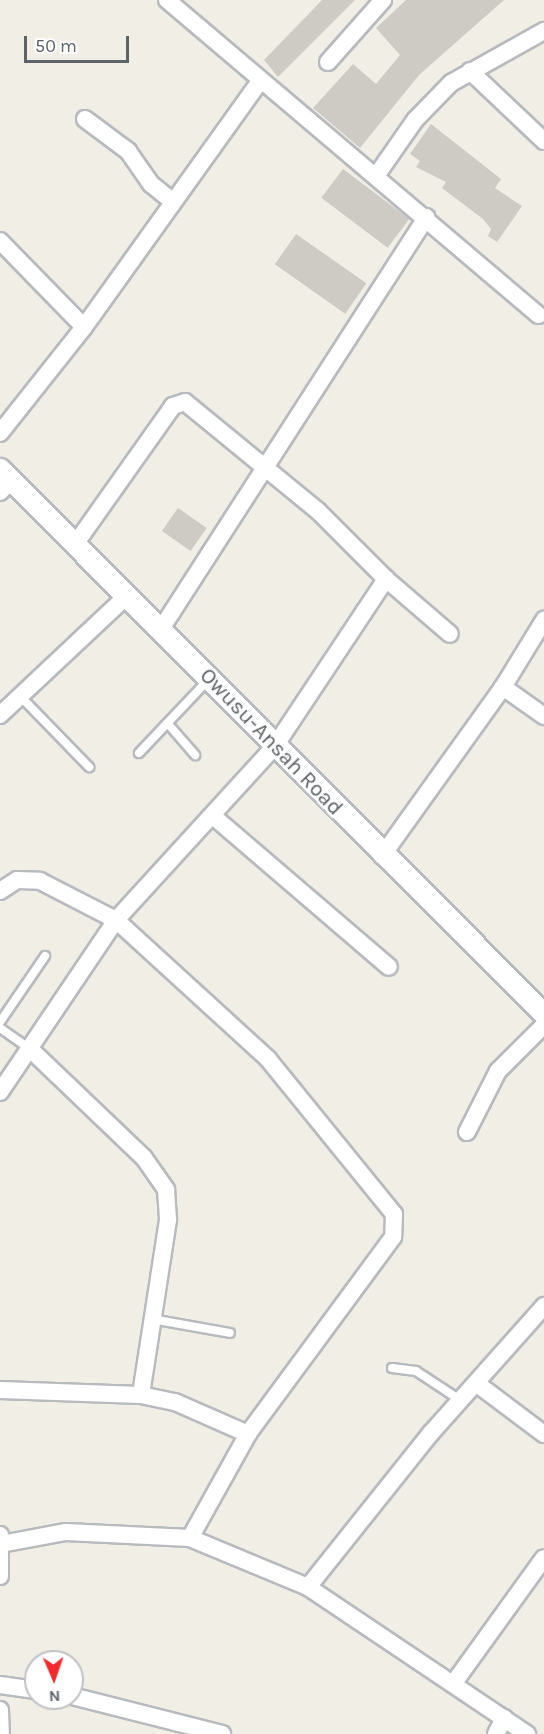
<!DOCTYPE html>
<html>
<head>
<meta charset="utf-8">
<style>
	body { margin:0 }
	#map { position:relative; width:544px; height:1734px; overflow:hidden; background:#f1eee6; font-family:Karla,sans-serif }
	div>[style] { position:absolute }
	.building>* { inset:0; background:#cecbc5; transform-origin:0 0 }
	.roads { filter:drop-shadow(2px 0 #b7babe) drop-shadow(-2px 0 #b7babe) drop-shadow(0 2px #b7babe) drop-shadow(0 -2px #b7babe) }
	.service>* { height:8px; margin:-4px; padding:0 4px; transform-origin:4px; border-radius:4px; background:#fff }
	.minor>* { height:16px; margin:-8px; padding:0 8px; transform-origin:8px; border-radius:8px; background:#fff }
	.tertiary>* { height:21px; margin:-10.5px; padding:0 10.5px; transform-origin:10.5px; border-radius:10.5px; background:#fff }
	span { translate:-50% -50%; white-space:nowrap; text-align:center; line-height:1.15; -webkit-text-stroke:5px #fff; paint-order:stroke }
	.street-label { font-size:22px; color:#5e6368 }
	.north { position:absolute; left:24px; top:1650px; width:60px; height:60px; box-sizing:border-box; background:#fff; border:2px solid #bfc1c3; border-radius:50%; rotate:178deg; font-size:16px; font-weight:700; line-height:24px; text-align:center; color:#5e6368 }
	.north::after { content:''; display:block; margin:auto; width:21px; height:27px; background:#f32a2d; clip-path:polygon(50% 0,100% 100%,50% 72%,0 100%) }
	.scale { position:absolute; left:24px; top:36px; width:105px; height:27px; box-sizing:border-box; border:3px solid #5e6368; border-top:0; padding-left:8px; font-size:18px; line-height:21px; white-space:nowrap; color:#5e6368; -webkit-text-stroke:4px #fff; paint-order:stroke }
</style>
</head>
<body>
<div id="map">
	<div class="building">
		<i style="clip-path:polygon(322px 0,355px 0,278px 77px,264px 60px)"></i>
		<i style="clip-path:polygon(406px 0,504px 0,419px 75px,360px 148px,313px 108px,353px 64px,376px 84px,400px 55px,376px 28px)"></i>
		<i style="clip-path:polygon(431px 124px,501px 179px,495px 188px,522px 206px,497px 242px,488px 236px,491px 229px,483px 219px,442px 188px,446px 182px,416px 167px,420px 161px,410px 154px)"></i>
		<i style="left:343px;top:169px;width:83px;height:36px;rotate:37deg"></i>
		<i style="left:296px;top:234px;width:86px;height:37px;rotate:35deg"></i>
		<i style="left:178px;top:508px;width:35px;height:28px;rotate:35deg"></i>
	</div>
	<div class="roads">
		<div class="service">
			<i style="left:21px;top:697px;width:98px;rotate:45.8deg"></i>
			<i style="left:169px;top:725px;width:40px;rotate:49deg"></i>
			<i style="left:139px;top:753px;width:102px;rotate:-46.6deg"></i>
			<i style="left:0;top:1022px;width:80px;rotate:-55.7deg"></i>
			<i style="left:0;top:1028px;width:35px;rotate:35deg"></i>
			<i style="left:151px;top:1319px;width:80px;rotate:10deg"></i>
			<i style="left:392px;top:1368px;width:24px;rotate:7deg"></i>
			<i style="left:416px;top:1371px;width:53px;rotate:33.4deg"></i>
		</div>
		<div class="minor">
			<i style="left:167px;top:0;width:487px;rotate:40.3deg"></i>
			<i style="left:328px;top:62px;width:83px;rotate:-48.4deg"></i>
			<i style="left:470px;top:71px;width:102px;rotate:43.4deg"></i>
			<i style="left:85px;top:119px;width:54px;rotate:36.7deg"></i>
			<i style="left:128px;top:151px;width:40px;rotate:55.1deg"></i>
			<i style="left:151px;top:184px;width:27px;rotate:39deg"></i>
			<i style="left:376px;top:176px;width:68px;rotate:-55.1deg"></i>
			<i style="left:415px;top:120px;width:52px;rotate:-45.8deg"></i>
			<i style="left:451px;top:83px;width:107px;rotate:-29.2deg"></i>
			<i style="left:0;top:241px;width:120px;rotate:45.7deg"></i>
			<i style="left:0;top:433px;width:135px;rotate:-51.6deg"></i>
			<i style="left:84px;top:327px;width:302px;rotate:-54.4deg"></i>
			<i style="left:0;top:492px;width:16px;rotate:-47deg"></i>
			<i style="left:386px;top:579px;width:84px;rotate:40.7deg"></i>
			<i style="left:161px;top:629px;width:490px;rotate:-57.2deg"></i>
			<i style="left:503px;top:687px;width:50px;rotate:35.3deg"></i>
			<i style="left:0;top:715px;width:175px;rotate:-43.2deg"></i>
			<i style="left:214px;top:817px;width:230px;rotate:40.6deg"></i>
			<i style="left:382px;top:856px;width:208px;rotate:-54.4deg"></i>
			<i style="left:503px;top:687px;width:79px;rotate:-58.5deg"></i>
			<i style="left:0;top:891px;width:20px;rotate:-33deg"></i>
			<i style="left:17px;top:880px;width:23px;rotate:2deg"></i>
			<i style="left:40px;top:881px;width:85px;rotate:27.2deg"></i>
			<i style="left:116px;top:920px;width:206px;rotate:42.4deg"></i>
			<i style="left:268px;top:1059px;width:200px;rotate:50.9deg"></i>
			<i style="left:394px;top:1214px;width:23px;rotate:92deg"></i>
			<i style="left:393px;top:1237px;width:245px;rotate:126.4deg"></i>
			<i style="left:248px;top:1434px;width:119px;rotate:119.1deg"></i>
			<i style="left:29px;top:1048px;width:159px;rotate:43.7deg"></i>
			<i style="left:144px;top:1158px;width:39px;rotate:55deg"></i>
			<i style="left:166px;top:1190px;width:30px;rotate:86deg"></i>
			<i style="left:168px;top:1220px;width:177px;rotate:98.8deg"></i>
			<i style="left:0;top:1092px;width:207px;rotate:-56deg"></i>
			<i style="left:116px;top:920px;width:236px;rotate:-47.6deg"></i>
			<i style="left:275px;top:746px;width:201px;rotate:-56.4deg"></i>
			<i style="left:386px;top:579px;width:96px;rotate:-135deg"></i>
			<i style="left:318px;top:511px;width:172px;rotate:-140.7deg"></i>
			<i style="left:185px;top:402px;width:13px;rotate:162deg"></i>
			<i style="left:173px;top:406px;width:168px;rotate:125.3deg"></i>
			<i style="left:467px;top:1132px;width:68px;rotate:-63.1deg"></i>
			<i style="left:498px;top:1071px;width:65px;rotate:-45deg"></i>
			<i style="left:476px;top:1383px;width:85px;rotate:36.9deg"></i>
			<i style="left:0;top:1390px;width:141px;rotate:2deg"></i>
			<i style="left:141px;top:1395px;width:35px;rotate:12deg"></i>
			<i style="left:175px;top:1402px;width:80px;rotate:23.7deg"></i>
			<i style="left:1px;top:1544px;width:66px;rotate:-10.5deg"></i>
			<i style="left:66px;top:1532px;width:124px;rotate:2.8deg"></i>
			<i style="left:190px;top:1538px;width:128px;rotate:22.6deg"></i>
			<i style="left:308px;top:1587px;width:264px;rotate:33.9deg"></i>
			<i style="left:0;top:1576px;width:41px;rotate:-90deg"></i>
			<i style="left:308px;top:1587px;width:197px;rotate:-51.4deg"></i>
			<i style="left:431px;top:1433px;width:170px;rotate:-48.3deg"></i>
			<i style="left:453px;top:1684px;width:155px;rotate:-54.2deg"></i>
			<i style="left:0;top:1685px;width:36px;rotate:8deg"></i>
			<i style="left:72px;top:1696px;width:155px;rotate:14.2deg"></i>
			<i style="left:0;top:1710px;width:24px;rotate:88deg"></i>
			<i style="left:496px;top:1734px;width:18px;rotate:-63deg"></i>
		</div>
		<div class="tertiary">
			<i style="left:0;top:469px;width:770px;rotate:45.05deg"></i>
		</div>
	</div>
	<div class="street-label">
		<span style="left:271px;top:742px;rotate:46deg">Owusu-Ansah Road</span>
	</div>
	<div class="north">N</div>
	<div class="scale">50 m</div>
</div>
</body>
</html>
